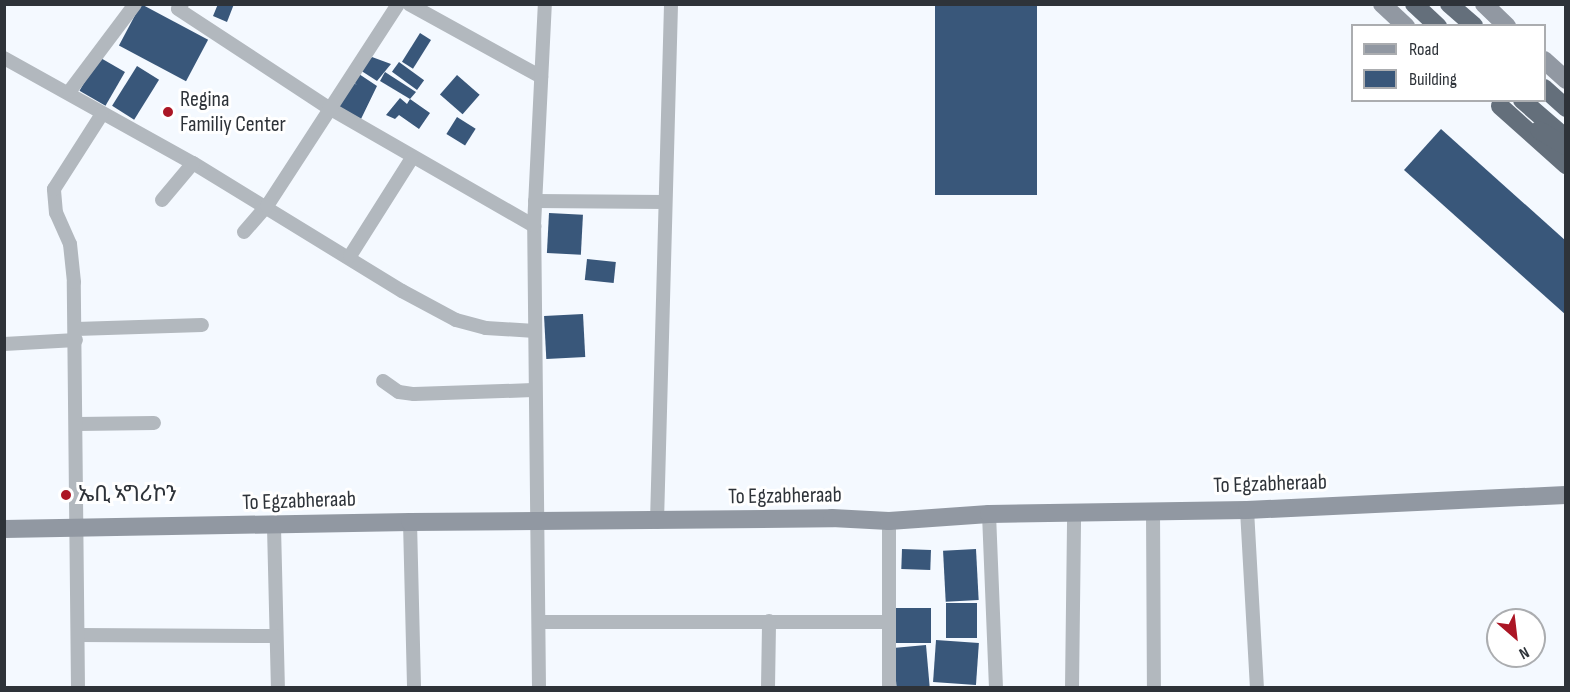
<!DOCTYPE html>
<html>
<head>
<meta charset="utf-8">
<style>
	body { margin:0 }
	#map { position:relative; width:1570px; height:692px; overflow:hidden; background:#f4f9ff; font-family:"Sofia Sans Condensed","Noto Sans Ethiopic",sans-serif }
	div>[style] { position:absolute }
	.building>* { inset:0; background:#39577a; transform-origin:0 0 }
	.street>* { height:14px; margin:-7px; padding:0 7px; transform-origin:7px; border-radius:7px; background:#b2b8be }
	.secondary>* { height:18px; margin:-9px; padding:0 9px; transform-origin:9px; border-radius:9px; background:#9198a2 }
	.highway>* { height:18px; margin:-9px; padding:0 9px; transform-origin:9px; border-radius:9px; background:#646f7b }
	.dots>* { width:16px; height:16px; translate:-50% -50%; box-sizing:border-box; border:3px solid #fff; border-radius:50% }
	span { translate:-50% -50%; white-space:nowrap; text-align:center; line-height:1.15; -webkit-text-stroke:6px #fff; paint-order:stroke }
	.poi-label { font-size:22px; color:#2e3339 }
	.left { translate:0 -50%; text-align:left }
	.street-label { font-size:22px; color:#2e3339 }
	.frame { position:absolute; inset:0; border:6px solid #2e3339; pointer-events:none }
	.legend { position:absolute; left:1351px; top:24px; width:195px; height:78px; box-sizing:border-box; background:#fff; border:2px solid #abadb0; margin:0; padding:8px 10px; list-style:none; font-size:18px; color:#2e3339 }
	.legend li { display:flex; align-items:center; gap:12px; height:30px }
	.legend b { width:30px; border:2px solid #abadb0 }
	.north { position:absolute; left:1486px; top:608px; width:60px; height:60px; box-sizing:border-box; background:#fff; border:2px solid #abadb0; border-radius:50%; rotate:152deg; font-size:16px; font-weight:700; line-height:24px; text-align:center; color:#2e3339 }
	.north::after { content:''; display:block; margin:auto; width:21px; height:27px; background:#ab1625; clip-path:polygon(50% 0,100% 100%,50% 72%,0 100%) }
</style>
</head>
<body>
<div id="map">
	<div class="building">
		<i style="left:141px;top:4px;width:76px;height:47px;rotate:28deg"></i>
		<i style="clip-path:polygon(218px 4px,234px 4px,227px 22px,213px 16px)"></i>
		<i style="left:935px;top:4px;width:102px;height:191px"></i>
		<i style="left:420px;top:33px;width:13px;height:34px;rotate:32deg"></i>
		<i style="left:99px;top:57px;width:30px;height:39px;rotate:30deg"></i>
		<i style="clip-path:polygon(372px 57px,391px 64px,377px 81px,360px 70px)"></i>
		<i style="left:399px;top:62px;width:31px;height:12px;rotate:36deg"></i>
		<i style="left:137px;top:66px;width:26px;height:47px;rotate:32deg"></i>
		<i style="clip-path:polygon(356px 72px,377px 86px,361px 119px,335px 105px,349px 80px,357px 85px,351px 80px)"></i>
		<i style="clip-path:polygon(385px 72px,416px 92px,410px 99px,380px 81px)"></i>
		<i style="left:457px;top:75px;width:30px;height:26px;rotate:41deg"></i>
		<i style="clip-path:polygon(400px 98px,407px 104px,410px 99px,430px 113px,419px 129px,399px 115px,395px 119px,386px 115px)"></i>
		<i style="left:457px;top:117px;width:22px;height:20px;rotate:32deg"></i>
		<i style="clip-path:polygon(1441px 129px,1566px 241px,1566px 315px,1404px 170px)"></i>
		<i style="left:549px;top:213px;width:34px;height:40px;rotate:3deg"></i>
		<i style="left:587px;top:259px;width:29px;height:21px;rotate:6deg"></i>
		<i style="left:583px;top:314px;width:43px;height:39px;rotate:87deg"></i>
		<i style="left:902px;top:549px;width:29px;height:20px;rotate:2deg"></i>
		<i style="left:976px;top:549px;width:51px;height:33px;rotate:87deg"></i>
		<i style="left:946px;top:603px;width:31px;height:35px"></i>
		<i style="left:891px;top:608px;width:40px;height:35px"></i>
		<i style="left:936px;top:640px;width:43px;height:42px;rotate:4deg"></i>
		<i style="left:926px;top:645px;width:43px;height:33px;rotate:85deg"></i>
	</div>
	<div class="street">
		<i style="left:182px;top:4px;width:6px;rotate:129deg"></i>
		<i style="left:178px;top:9px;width:181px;rotate:33.3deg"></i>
		<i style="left:329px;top:108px;width:237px;rotate:29.9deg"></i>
		<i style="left:409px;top:4px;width:151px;rotate:28.9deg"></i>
		<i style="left:4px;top:58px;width:216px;rotate:29.1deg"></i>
		<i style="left:193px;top:163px;width:245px;rotate:31.5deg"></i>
		<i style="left:402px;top:291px;width:61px;rotate:28.2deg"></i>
		<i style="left:456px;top:320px;width:31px;rotate:15deg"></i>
		<i style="left:486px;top:328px;width:49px;rotate:3.5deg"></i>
		<i style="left:69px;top:92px;width:110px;rotate:-53.1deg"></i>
		<i style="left:162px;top:200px;width:48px;rotate:-50deg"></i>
		<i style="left:535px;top:201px;width:130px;rotate:0.4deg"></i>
		<i style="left:244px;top:232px;width:35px;rotate:-49deg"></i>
		<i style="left:267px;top:206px;width:241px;rotate:-57deg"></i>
		<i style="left:350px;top:256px;width:116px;rotate:-57.7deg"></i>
		<i style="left:76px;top:329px;width:126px;rotate:-1.8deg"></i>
		<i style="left:4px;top:344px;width:72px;rotate:-3.2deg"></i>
		<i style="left:383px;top:381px;width:19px;rotate:35deg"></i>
		<i style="left:399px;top:392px;width:15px;rotate:8deg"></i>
		<i style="left:414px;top:394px;width:119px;rotate:-1.9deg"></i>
		<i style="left:78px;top:424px;width:76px;rotate:-0.8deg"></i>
		<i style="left:1247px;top:510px;width:178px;rotate:86.8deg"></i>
		<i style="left:1153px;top:511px;width:177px;rotate:89.7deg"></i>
		<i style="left:989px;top:514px;width:174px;rotate:87.7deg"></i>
		<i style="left:889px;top:521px;width:167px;rotate:90deg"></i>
		<i style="left:410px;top:522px;width:166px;rotate:88.6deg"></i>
		<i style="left:657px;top:522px;width:518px;rotate:-88.45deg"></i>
		<i style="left:274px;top:527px;width:161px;rotate:88.6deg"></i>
		<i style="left:539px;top:622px;width:349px"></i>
		<i style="left:78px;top:635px;width:197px;rotate:0.3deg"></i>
		<i style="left:78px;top:688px;width:406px;rotate:-90.6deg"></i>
		<i style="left:74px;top:282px;width:38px;rotate:-96deg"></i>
		<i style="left:70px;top:244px;width:34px;rotate:-114deg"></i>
		<i style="left:56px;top:213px;width:24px;rotate:-95deg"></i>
		<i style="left:54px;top:189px;width:89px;rotate:-57.4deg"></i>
		<i style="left:539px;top:688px;width:462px;rotate:-90.6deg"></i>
		<i style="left:534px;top:226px;width:222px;rotate:-87.2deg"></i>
		<i style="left:768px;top:688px;width:67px;rotate:-89.1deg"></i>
		<i style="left:1072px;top:688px;width:175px;rotate:-89.3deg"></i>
	</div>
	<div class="secondary">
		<i style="left:1382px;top:4px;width:33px;rotate:43deg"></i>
		<i style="left:1484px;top:4px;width:32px;rotate:44deg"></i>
		<i style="left:1544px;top:60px;width:30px;rotate:42deg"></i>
		<i style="left:4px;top:529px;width:406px;rotate:-1deg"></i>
		<i style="left:410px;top:522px;width:422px;rotate:-0.5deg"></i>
		<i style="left:832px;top:518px;width:57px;rotate:3deg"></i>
		<i style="left:889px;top:521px;width:100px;rotate:-4deg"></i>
		<i style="left:989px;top:514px;width:258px;rotate:-0.9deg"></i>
		<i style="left:1247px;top:510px;width:319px;rotate:-2.7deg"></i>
	</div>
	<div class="highway">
		<i style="left:1414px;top:4px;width:33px;rotate:43deg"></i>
		<i style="left:1449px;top:4px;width:33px;rotate:41deg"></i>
		<i style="left:1544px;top:88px;width:30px;rotate:42deg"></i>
		<i style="left:1522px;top:100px;width:49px;rotate:40.9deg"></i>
		<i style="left:1500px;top:106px;width:89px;rotate:41.8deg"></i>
		<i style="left:1539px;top:130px;width:31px;rotate:31deg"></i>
	</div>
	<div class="dots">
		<i style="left:168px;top:112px;background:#ab1625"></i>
		<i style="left:66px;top:495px;background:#ab1625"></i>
	</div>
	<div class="poi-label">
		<span class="left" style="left:180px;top:112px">Regina<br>Familiy Center</span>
		<span class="left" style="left:78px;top:495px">ኤቢ ኣግሪኮን</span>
	</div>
	<div class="street-label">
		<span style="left:1270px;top:484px;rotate:-2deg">To Egzabheraab</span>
		<span style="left:785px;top:496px;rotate:-1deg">To Egzabheraab</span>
		<span style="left:299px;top:501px;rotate:-2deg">To Egzabheraab</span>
	</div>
	<div class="frame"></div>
	<ul class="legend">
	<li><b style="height:8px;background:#9198a2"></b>Road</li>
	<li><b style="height:16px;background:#39577a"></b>Building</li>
	</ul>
	<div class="north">N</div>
</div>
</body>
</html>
